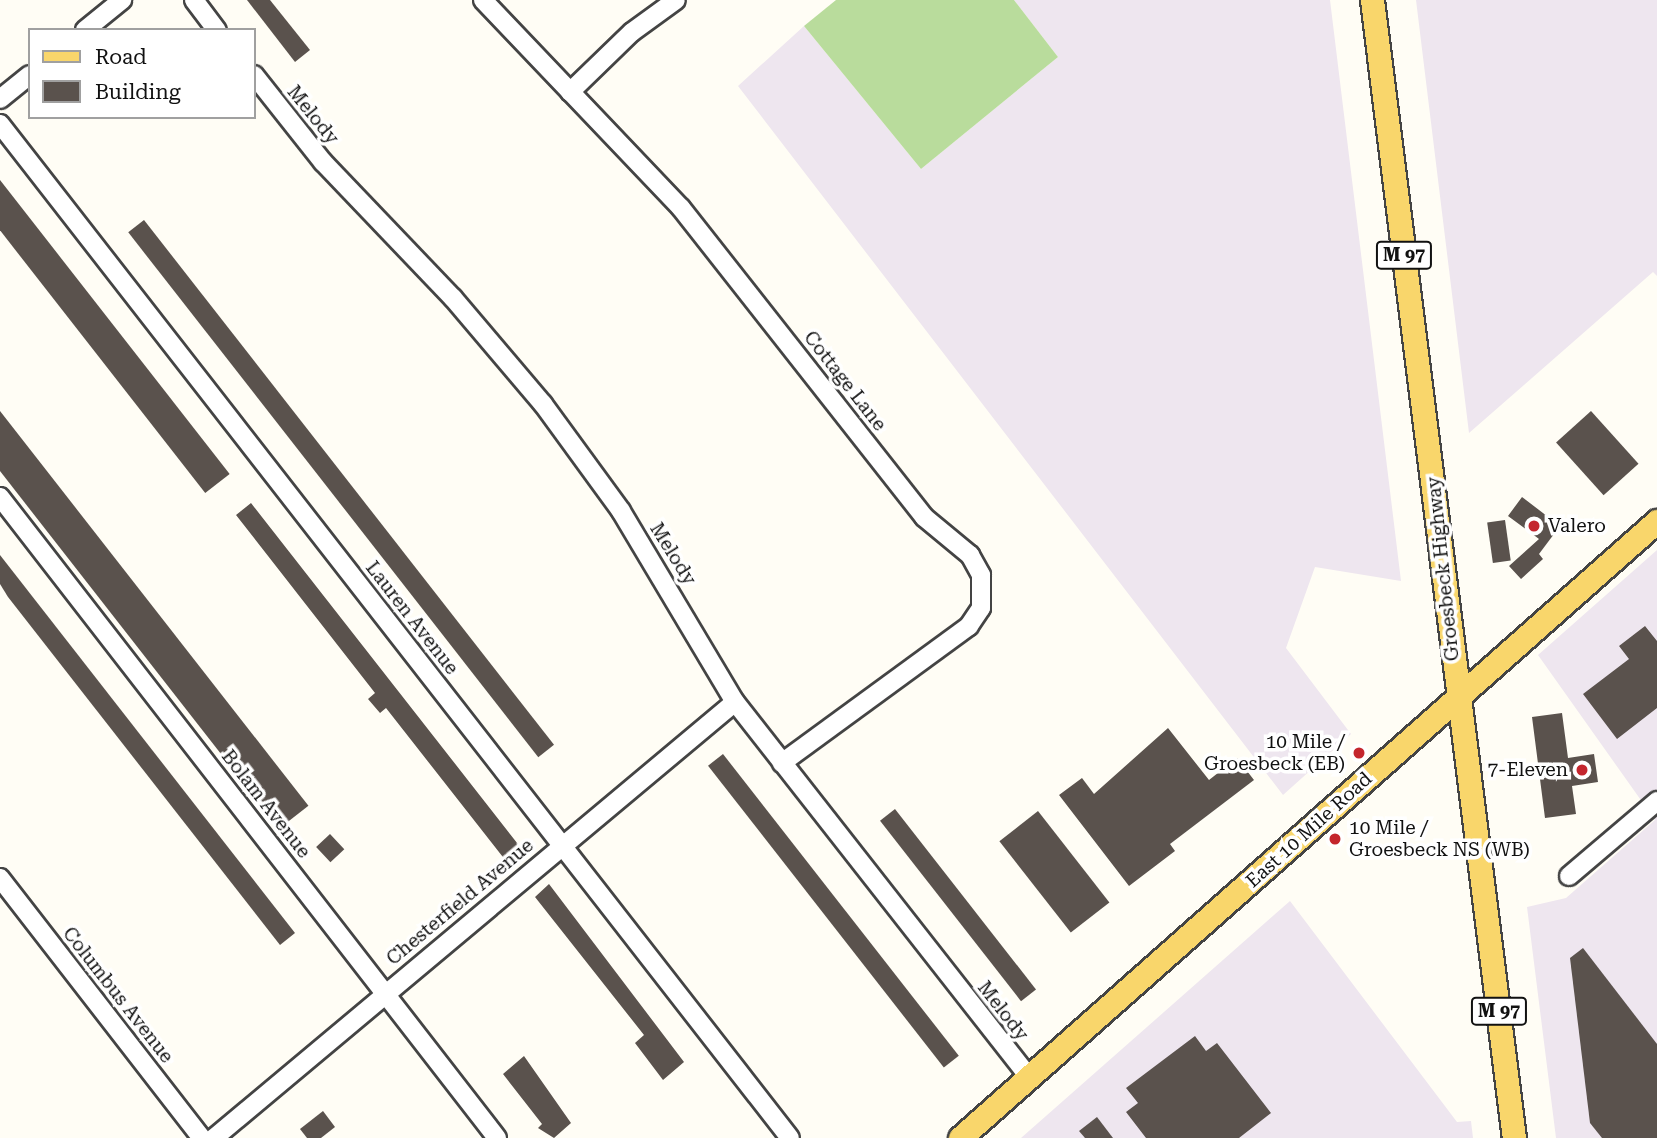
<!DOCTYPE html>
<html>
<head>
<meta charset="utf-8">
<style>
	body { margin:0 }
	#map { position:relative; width:1657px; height:1138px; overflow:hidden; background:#fffdf5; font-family:"Roboto Serif",serif }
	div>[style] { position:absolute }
	.industrial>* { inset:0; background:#eee6ef }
	.forest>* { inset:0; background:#b9dc9c }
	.building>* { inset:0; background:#5a524d; transform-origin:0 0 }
	.roads { filter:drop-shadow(2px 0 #444) drop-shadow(-2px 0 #444) drop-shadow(0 2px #444) drop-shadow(0 -2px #444) }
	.minor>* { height:18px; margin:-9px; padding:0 9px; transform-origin:9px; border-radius:9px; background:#fff }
	.major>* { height:23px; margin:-11.5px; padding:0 11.5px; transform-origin:11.5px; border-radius:11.5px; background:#f9d66b }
	.dots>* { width:19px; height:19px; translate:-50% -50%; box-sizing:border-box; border:4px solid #fff; border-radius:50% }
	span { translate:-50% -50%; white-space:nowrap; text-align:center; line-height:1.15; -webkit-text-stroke:7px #fff; paint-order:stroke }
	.shield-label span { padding:2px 5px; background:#fff; border:2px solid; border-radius:5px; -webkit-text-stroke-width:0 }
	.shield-label { font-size:18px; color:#111; font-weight:700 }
	.street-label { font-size:19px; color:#111 }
	.poi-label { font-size:19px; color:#111 }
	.left { translate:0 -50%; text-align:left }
	.right { translate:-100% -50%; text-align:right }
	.legend { position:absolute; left:28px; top:28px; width:228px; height:91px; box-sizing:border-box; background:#fff; border:2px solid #a0a0a0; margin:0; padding:9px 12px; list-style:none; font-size:21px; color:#111 }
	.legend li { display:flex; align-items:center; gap:14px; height:35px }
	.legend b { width:35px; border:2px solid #a0a0a0 }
</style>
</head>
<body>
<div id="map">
	<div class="industrial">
		<i style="clip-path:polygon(1014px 0,1330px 0,1401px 581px,1315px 567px,1286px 648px,1351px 734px,1283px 795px,738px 86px,804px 26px,921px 169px,1058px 57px)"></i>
		<i style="clip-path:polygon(1416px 0,1657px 0,1657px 276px,1653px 272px,1469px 433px)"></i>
		<i style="clip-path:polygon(1657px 550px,1657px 1138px,1556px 1138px,1527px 907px,1566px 898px,1655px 820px,1538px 655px)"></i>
		<i style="clip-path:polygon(1290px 901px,1457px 1122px,1471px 1121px,1473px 1138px,1021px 1138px)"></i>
	</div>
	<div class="forest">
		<i style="clip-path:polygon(836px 0,1014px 0,1058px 57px,921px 169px,804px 26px)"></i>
	</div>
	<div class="building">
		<i style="clip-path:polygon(247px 0,270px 0,310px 50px,295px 62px)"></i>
		<i style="left:0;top:180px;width:373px;height:31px;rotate:52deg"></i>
		<i style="left:144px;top:220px;width:666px;height:20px;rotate:52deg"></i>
		<i style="left:0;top:411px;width:501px;height:37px;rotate:52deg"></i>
		<i style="left:1591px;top:411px;width:71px;height:47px;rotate:48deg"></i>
		<i style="clip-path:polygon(1522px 497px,1560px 526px,1539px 554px,1543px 559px,1521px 579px,1509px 566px,1539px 539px,1508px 516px)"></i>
		<i style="clip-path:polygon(251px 503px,521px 848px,506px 861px,386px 708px,380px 713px,368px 699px,375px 693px,236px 515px)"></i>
		<i style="left:1505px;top:520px;width:41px;height:18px;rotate:82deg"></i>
		<i style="clip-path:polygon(0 555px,295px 933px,280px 945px,8px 597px,0 584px)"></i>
		<i style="clip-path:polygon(1645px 626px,1657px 641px,1657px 708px,1617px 739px,1583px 694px,1629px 659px,1619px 646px)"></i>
		<i style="clip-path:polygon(1562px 713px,1568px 758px,1594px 754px,1598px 782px,1572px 786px,1576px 814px,1545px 818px,1532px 717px)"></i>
		<i style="clip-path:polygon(1168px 728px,1209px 780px,1237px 758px,1254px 780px,1170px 844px,1175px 851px,1129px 886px,1059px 795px,1082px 778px,1094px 794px)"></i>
		<i style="left:723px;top:754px;width:383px;height:19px;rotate:52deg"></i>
		<i style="left:895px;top:809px;width:229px;height:19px;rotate:52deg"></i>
		<i style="left:1038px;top:811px;width:116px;height:49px;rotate:52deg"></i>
		<i style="left:330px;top:834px;width:21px;height:19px;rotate:47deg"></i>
		<i style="clip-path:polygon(549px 884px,684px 1062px,663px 1080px,635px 1043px,644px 1035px,535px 897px)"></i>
		<i style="clip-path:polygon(1583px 948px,1657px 1044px,1657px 1138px,1602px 1138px,1590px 1123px,1570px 958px)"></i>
		<i style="clip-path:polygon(1195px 1036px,1206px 1051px,1217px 1043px,1271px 1113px,1239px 1138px,1146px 1138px,1126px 1112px,1138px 1103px,1126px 1088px)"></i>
		<i style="clip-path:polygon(524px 1056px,571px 1123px,554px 1138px,538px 1128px,542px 1124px,503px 1074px)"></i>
		<i style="clip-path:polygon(323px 1111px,335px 1127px,321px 1138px,307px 1138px,300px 1129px)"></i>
		<i style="clip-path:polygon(1097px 1117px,1113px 1138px,1085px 1138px,1079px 1131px)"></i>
	</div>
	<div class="roads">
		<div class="minor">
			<i style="left:194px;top:0;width:38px;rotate:53deg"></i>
			<i style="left:483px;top:0;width:287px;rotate:46.4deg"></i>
			<i style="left:681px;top:208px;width:393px;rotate:51.8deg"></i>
			<i style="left:924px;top:517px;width:60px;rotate:39.6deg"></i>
			<i style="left:970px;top:555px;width:23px;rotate:61deg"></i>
			<i style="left:981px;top:575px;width:33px;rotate:90deg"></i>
			<i style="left:981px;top:608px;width:22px;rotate:124deg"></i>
			<i style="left:969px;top:626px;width:232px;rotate:143.8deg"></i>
			<i style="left:85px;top:30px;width:48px;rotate:-39deg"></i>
			<i style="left:254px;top:75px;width:111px;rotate:51.6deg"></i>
			<i style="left:323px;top:162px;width:188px;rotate:46.3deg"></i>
			<i style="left:453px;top:298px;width:139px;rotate:49.7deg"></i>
			<i style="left:543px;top:404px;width:132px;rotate:53.9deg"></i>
			<i style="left:621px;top:511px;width:222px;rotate:59.2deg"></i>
			<i style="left:735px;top:702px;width:477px;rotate:51.9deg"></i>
			<i style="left:570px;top:92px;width:86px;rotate:-44.1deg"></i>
			<i style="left:632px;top:32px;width:54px;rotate:-36deg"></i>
			<i style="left:0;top:99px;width:38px;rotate:-39deg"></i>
			<i style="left:0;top:124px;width:1285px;rotate:52.08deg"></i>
			<i style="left:0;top:497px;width:811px;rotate:52.21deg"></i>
			<i style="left:1569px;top:876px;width:116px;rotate:-40.4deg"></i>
			<i style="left:0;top:878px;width:329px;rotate:52.2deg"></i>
			<i style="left:214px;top:1138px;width:679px;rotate:-39.92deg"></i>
		</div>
		<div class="major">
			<i style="left:1372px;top:0;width:1147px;rotate:82.89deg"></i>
			<i style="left:960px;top:1138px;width:931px;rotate:-41.52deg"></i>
		</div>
	</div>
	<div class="dots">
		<i style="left:1534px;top:526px;background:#c4262e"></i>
		<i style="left:1359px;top:753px;background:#c4262e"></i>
		<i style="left:1582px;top:770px;background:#c4262e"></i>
		<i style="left:1335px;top:839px;background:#c4262e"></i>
	</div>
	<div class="shield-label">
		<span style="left:1404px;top:255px">M 97</span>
		<span style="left:1499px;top:1011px">M 97</span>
	</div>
	<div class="street-label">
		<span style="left:313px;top:115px;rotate:51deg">Melody</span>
		<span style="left:845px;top:381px;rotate:52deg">Cottage Lane</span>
		<span style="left:673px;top:554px;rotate:58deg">Melody</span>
		<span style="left:1443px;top:569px;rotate:-96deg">Groesbeck Highway</span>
		<span style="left:412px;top:618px;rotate:52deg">Lauren Avenue</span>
		<span style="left:266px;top:804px;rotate:52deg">Bolam Avenue</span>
		<span style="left:1309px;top:830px;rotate:-42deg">East 10 Mile Road</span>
		<span style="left:460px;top:902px;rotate:-40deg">Chesterfield Avenue</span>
		<span style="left:118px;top:995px;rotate:52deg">Columbus Avenue</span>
		<span style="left:1003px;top:1011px;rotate:52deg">Melody</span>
	</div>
	<div class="poi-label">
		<span class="left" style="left:1548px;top:526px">Valero</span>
		<span class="right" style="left:1345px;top:753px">10 Mile /<br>Groesbeck (EB)</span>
		<span class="right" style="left:1568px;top:770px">7-Eleven</span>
		<span class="left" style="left:1349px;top:839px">10 Mile /<br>Groesbeck NS (WB)</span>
	</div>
	<ul class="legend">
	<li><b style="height:9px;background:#f9d66b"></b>Road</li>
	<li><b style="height:19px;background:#5a524d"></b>Building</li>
	</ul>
</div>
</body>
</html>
